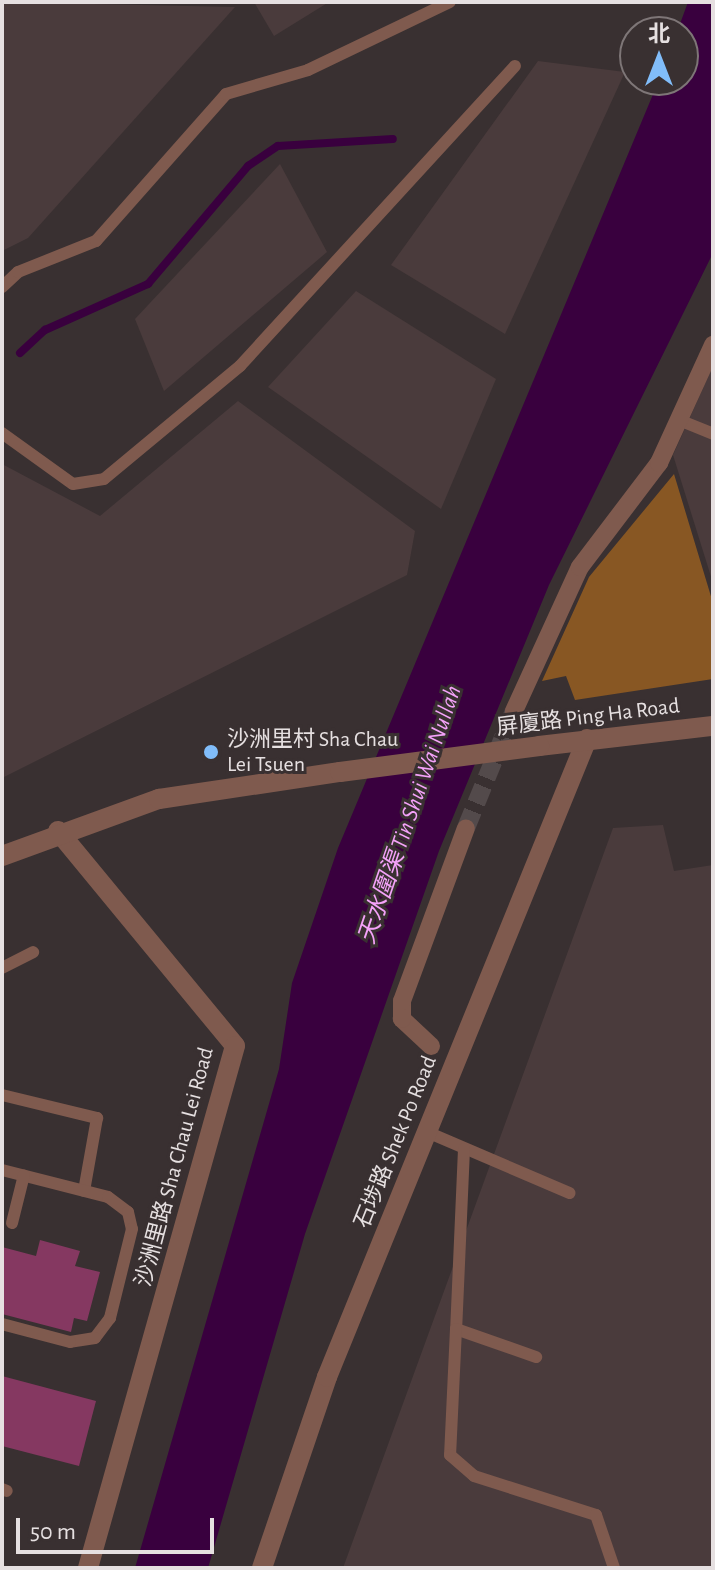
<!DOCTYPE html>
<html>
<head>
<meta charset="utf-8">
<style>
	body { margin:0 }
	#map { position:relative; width:715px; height:1570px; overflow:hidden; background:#393031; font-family:"Alegreya Sans","Noto Sans SC",sans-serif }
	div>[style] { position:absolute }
	.built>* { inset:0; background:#4a3b3c }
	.forest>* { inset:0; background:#885723 }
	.water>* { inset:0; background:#39003e }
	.stream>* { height:8px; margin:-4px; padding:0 4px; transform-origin:4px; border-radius:4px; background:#39003e }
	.building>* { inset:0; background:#853861 }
	.pedestrian-tunnel>* { height:18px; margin-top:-9px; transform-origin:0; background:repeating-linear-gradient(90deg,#534a4b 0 18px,transparent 0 27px) }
	.service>* { height:12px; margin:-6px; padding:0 6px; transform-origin:6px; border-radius:6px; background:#7f5a4e }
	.pedestrian>* { height:18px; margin:-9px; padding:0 9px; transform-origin:9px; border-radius:9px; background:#7f5a4e }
	.minor>* { height:20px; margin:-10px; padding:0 10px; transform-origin:10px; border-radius:10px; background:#7f5a4e }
	.tertiary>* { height:20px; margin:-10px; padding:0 10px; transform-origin:10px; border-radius:10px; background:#7f5a4e }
	.tertiary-bridge>* { height:20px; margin:-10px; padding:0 10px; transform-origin:10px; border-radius:10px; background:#7f5a4e }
	.dots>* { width:22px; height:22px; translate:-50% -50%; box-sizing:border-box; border:4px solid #393031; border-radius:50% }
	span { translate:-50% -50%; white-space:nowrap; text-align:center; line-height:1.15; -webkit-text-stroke:6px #393031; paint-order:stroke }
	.street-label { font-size:22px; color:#e6e0e1 }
	.poi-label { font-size:22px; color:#e6e0e1 }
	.left { translate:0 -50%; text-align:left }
	.water-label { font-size:24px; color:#f4a2f9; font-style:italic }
	.frame { position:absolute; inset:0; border:4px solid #e6e0e1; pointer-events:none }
	.north { position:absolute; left:619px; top:16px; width:80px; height:80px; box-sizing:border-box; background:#393031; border:2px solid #7e7677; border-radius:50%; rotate:0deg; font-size:22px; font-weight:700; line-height:32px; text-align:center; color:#e6e0e1 }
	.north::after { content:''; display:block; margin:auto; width:28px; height:36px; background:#81bdfa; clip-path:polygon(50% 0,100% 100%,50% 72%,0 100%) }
	.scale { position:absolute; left:16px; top:1518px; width:198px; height:36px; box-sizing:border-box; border:4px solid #e6e0e1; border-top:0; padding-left:10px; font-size:24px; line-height:28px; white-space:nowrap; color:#e6e0e1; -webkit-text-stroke:6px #393031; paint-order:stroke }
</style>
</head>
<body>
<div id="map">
	<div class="built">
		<i style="clip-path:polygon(2px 2px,235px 7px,28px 238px,2px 251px)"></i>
		<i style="clip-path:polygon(254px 2px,329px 2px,274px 36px)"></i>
		<i style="clip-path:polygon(538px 61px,625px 72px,505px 334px,391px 265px)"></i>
		<i style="clip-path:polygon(280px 164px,327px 252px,164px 391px,135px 319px)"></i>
		<i style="clip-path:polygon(356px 291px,496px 379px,441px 509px,268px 387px)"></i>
		<i style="clip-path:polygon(713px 366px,713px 583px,673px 455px)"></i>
		<i style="clip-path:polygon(238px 401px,415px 531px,407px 575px,2px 778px,2px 464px,100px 516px)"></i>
		<i style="clip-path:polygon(663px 825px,674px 871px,713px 865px,713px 1568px,343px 1568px,613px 828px)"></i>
	</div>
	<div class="forest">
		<i style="clip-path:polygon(674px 474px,713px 603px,713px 679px,575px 700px,566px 676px,542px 681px,589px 577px)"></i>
	</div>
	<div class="water">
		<i style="clip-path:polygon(688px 2px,713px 2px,713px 253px,549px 585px,439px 851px,305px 1234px,208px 1568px,135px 1568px,279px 1069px,292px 983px,338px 848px,659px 80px,683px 80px,683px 32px,677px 32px)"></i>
	</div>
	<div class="stream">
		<i style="left:20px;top:353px;width:34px;rotate:-43deg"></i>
		<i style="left:45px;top:330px;width:113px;rotate:-24.1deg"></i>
		<i style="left:148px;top:284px;width:155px;rotate:-49.7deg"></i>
		<i style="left:248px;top:166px;width:36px;rotate:-34deg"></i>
		<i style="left:278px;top:146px;width:115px;rotate:-3.5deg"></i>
	</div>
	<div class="building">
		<i style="clip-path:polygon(40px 1240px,80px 1251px,75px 1266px,100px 1272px,87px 1321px,74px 1318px,71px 1332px,2px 1314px,2px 1247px,36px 1256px)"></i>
		<i style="clip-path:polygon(2px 1376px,96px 1401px,79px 1466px,2px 1446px)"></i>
	</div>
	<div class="pedestrian-tunnel">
		<i style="left:466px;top:828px;width:126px;rotate:-67.7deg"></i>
	</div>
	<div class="service">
		<i style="left:2px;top:287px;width:22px;rotate:-43deg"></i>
		<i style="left:18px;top:272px;width:84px;rotate:-21.7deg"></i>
		<i style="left:96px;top:241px;width:196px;rotate:-48.5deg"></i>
		<i style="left:226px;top:94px;width:85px;rotate:-16.3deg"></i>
		<i style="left:308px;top:70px;width:157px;rotate:-25.6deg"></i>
		<i style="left:679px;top:420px;width:37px;rotate:22deg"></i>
		<i style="left:2px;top:433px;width:87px;rotate:35.7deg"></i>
		<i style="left:73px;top:484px;width:31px;rotate:-9deg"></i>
		<i style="left:104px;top:479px;width:177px;rotate:-39.7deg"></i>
		<i style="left:240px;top:366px;width:407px;rotate:-47.5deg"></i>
		<i style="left:2px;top:968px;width:35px;rotate:-27deg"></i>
		<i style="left:2px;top:1095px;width:98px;rotate:13.6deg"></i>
		<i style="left:97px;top:1118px;width:74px;rotate:100.1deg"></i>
		<i style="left:427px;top:1132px;width:155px;rotate:23.2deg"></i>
		<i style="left:464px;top:1149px;width:180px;rotate:92.5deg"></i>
		<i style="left:456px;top:1329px;width:85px;rotate:19.3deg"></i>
		<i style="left:2px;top:1170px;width:109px;rotate:14.3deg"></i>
		<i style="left:108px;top:1197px;width:25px;rotate:37deg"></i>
		<i style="left:128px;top:1212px;width:17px;rotate:77deg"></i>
		<i style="left:132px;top:1229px;width:92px;rotate:103.9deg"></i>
		<i style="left:110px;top:1318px;width:25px;rotate:127deg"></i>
		<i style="left:95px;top:1338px;width:25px;rotate:171deg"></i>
		<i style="left:70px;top:1342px;width:70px;rotate:-165.2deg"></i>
		<i style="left:12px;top:1223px;width:49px;rotate:-76deg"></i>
		<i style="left:456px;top:1329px;width:126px;rotate:92.7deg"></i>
		<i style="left:450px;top:1455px;width:32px;rotate:41deg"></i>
		<i style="left:474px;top:1476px;width:128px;rotate:17.7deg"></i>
		<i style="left:596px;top:1515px;width:56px;rotate:71.2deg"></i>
		<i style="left:2px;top:1489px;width:5px;rotate:22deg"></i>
	</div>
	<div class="pedestrian">
		<i style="left:514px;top:711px;width:158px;rotate:-65.4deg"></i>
		<i style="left:580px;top:567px;width:131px;rotate:-52.8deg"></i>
		<i style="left:659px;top:463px;width:130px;rotate:-65.4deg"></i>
		<i style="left:431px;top:1046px;width:40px;rotate:-137deg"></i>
		<i style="left:402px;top:1019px;width:18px;rotate:-90deg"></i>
		<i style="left:402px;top:1001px;width:184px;rotate:-69.7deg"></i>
	</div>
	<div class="minor">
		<i style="left:58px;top:831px;width:278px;rotate:50.5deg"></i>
		<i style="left:235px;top:1046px;width:542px;rotate:105.73deg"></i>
		<i style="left:262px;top:1568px;width:202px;rotate:-71.2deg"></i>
		<i style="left:327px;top:1377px;width:689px;rotate:-67.83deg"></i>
	</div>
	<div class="tertiary">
		<i style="left:539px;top:746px;width:175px;rotate:-6.6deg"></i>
		<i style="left:2px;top:856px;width:167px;rotate:-20deg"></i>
		<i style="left:159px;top:799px;width:183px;rotate:-8.5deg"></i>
	</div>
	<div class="tertiary-bridge">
		<i style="left:340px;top:772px;width:201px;rotate:-7.4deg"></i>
	</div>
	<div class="dots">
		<i style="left:211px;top:752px;background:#81bdfa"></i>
	</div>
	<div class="street-label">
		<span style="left:588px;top:717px;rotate:-7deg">屏廈路 Ping Ha Road</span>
		<span style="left:396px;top:1142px;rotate:-68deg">石埗路 Shek Po Road</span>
		<span style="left:175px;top:1167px;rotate:-75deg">沙洲里路 Sha Chau Lei Road</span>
	</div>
	<div class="poi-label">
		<span class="left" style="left:227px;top:752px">沙洲里村 Sha Chau<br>Lei Tsuen</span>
	</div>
	<div class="water-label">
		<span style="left:411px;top:815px;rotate:-71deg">天水圍渠 Tin Shui Wai Nullah</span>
	</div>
	<div class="frame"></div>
	<div class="north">北</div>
	<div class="scale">50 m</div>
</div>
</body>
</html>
